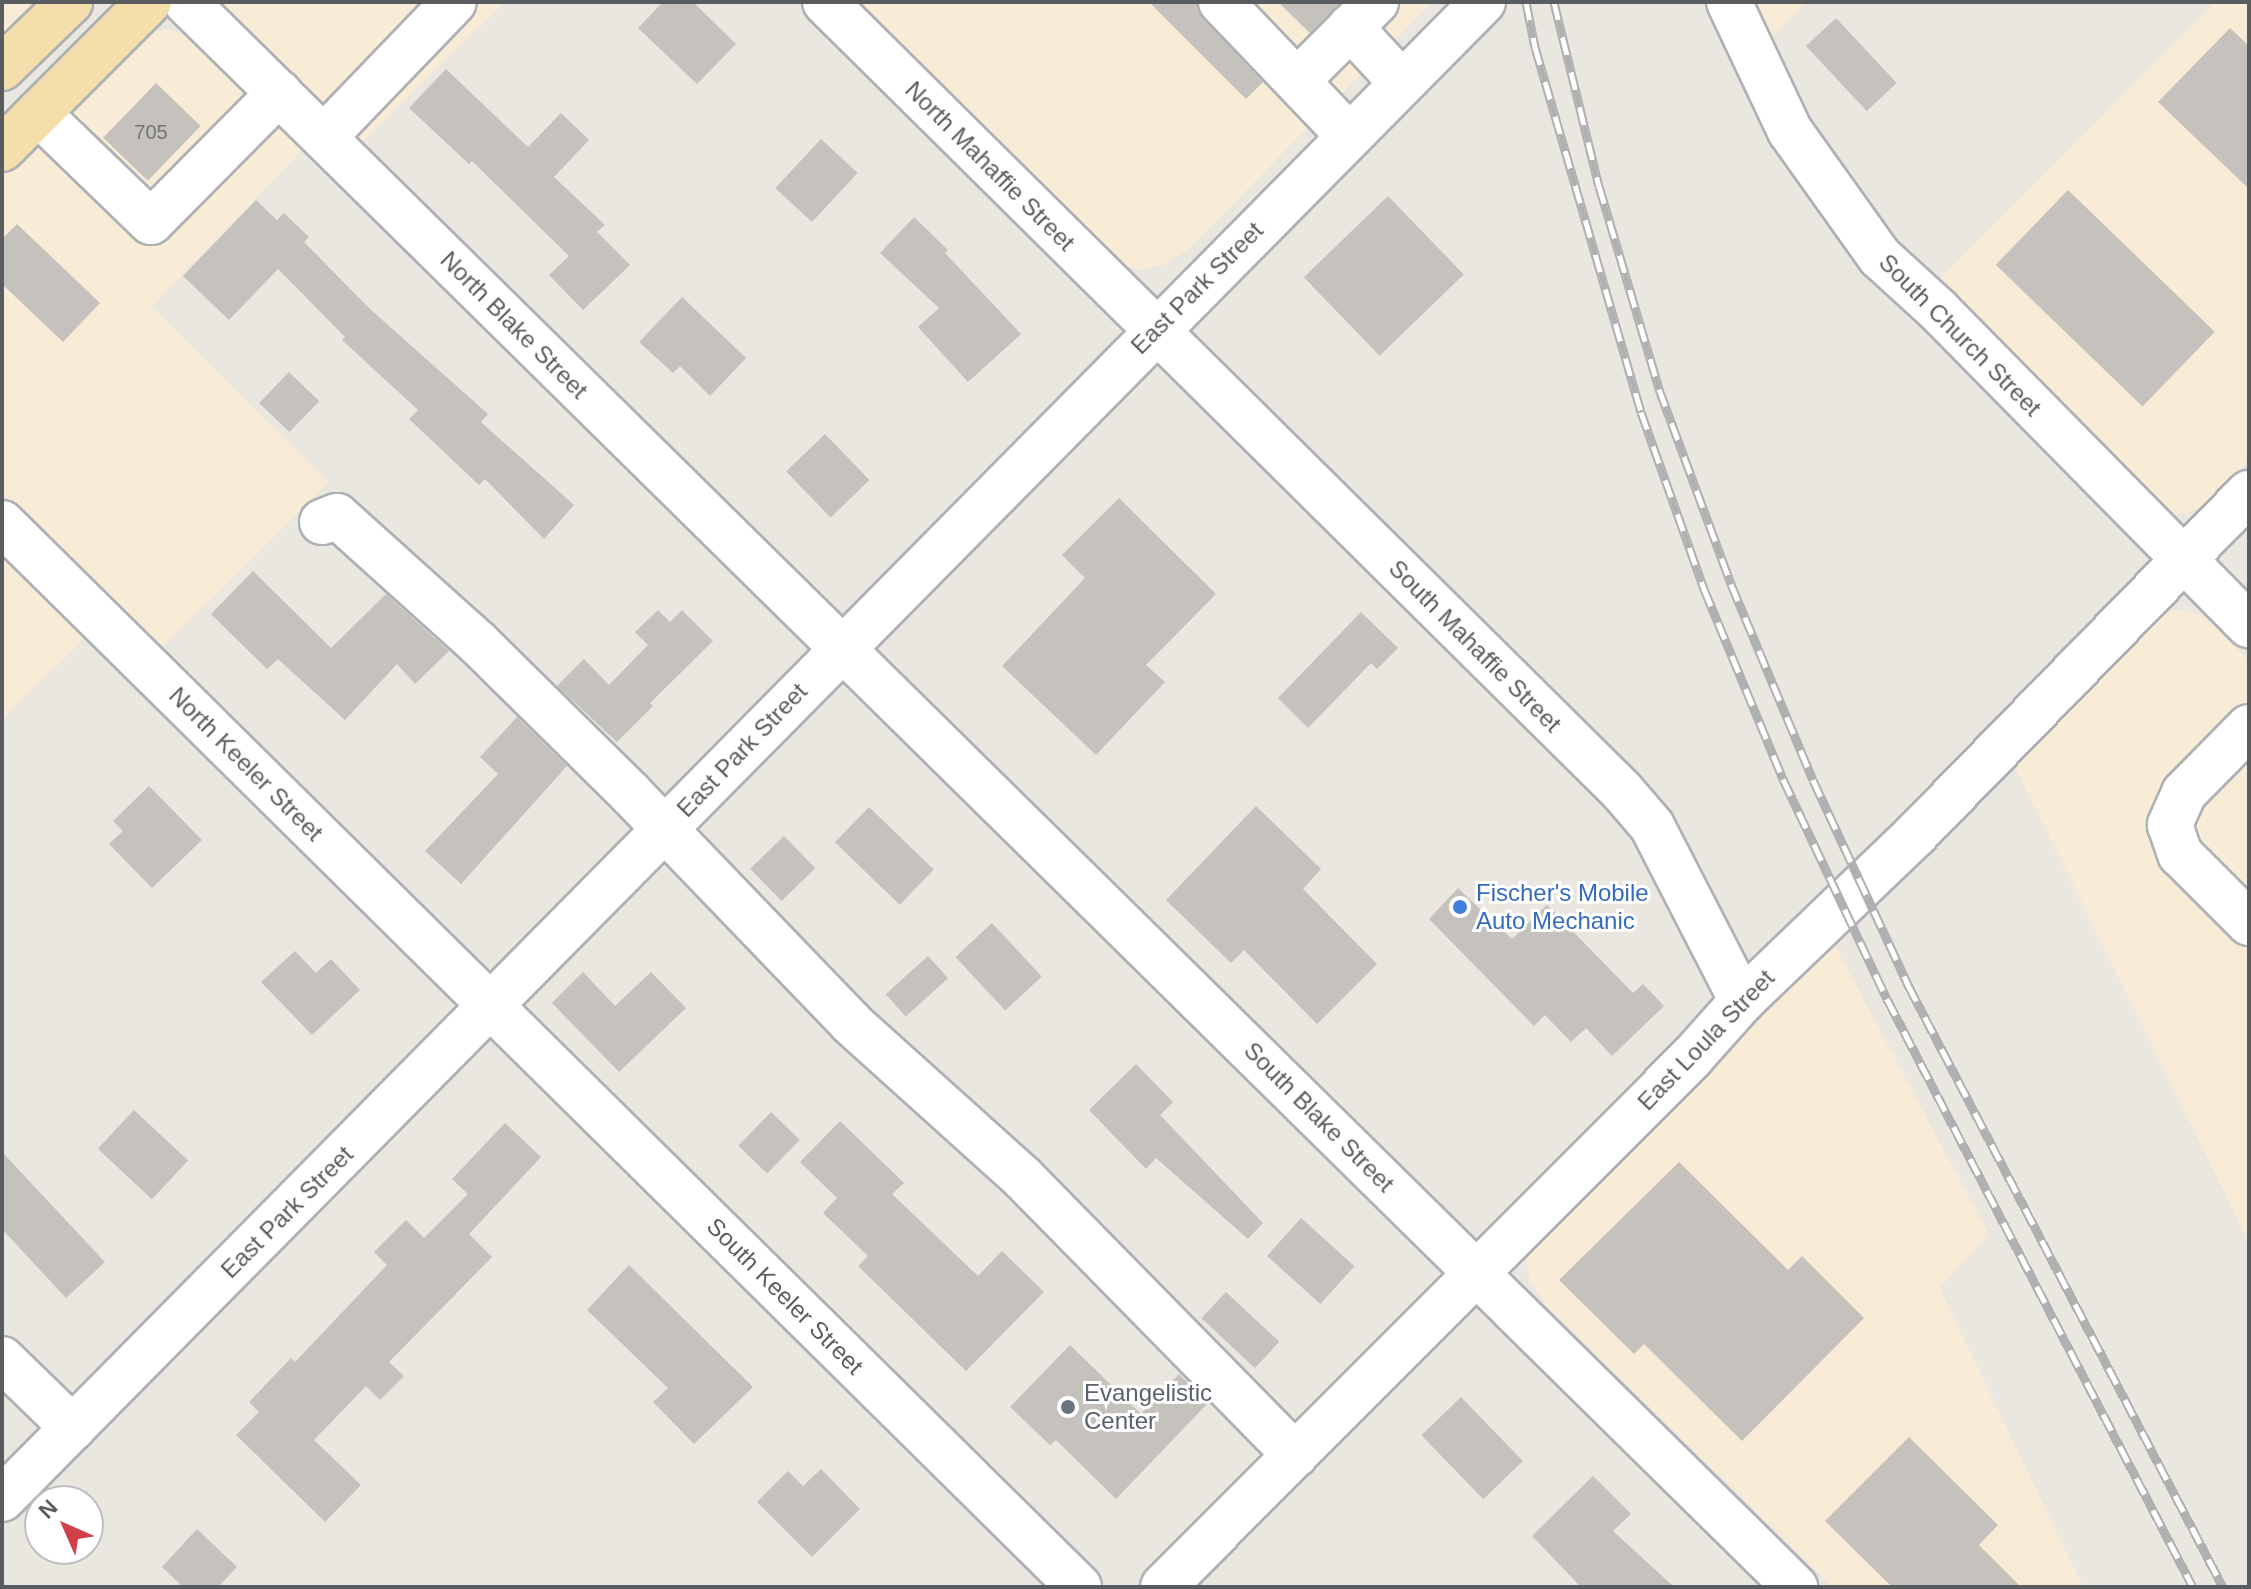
<!DOCTYPE html>
<html>
<head>
<meta charset="utf-8">
<style>
	body { margin:0 }
	#map { position:relative; width:2251px; height:1589px; overflow:hidden; background:#eae6e0; font-family:Arial,sans-serif }
	div>[style] { position:absolute }
	.commercial>* { inset:0; background:#f8ecd7 }
	.building>* { inset:0; background:#c5c1bd; transform-origin:0 0 }
	.roads { filter:drop-shadow(2px 0 #aeb1b4) drop-shadow(-2px 0 #aeb1b4) drop-shadow(0 2px #aeb1b4) drop-shadow(0 -2px #aeb1b4) }
	.minor>* { height:44px; margin:-22px; padding:0 22px; transform-origin:22px; border-radius:22px; background:#fff }
	.major>* { height:44px; margin:-22px; padding:0 22px; transform-origin:22px; border-radius:22px; background:#f3deac }
	.rail>* { height:9px; margin-top:-4.5px; transform-origin:0; background:repeating-linear-gradient(90deg,#fff 0 18px,#afb0b0 0 36px); box-sizing:border-box; border-block:2px solid #afb0b0 }
	.dots>* { width:22px; height:22px; translate:-50% -50%; box-sizing:border-box; border:4px solid #fff; border-radius:50% }
	span { translate:-50% -50%; white-space:nowrap; text-align:center; line-height:1.15; -webkit-text-stroke:6px #fff; paint-order:stroke }
	.number-label { font-size:20px; color:#747676 }
	.number-label span { -webkit-text-stroke-width:0 }
	.street-label { font-size:24px; color:#595d5f }
	.shop-label { font-size:24px; color:#366cbe }
	.left { translate:0 -50%; text-align:left }
	.worship-label { font-size:24px; color:#5b616d }
	.frame { position:absolute; inset:0; border:4px solid #595d5f; pointer-events:none }
	.north { position:absolute; left:24px; top:1485px; width:80px; height:80px; box-sizing:border-box; background:#fff; border:2px solid #bdbebf; border-radius:50%; rotate:315deg; font-size:22px; font-weight:700; line-height:32px; text-align:center; color:#595d5f }
	.north::after { content:''; display:block; margin:auto; width:28px; height:36px; background:#d13f49; clip-path:polygon(50% 0,100% 100%,50% 72%,0 100%) }
</style>
</head>
<body>
<div id="map">
	<div class="commercial">
		<i style="clip-path:polygon(2px 2px,43px 2px,2px 39px)"></i>
		<i style="clip-path:polygon(220px 2px,504px 2px,361px 143px)"></i>
		<i style="clip-path:polygon(853px 2px,1432px 2px,1187px 250px,1162px 265px,1139px 270px,1115px 262px)"></i>
		<i style="clip-path:polygon(1745px 2px,1806px 2px,1766px 43px)"></i>
		<i style="clip-path:polygon(2215px 2px,2249px 2px,2249px 460px,2209px 500px,2192px 512px,2177px 514px,2164px 511px,1931px 287px)"></i>
		<i style="clip-path:polygon(164px 29px,188px 35px,307px 145px,152px 306px,329px 482px,160px 649px,2px 493px,2px 174px,131px 45px,150px 32px)"></i>
		<i style="clip-path:polygon(2px 551px,87px 635px,2px 719px)"></i>
		<i style="clip-path:polygon(2175px 610px,2190px 611px,2207px 619px,2249px 661px,2249px 1242px,2012px 761px,2156px 617px)"></i>
		<i style="clip-path:polygon(1833px 942px,1989px 1235px,1939px 1287px,2083px 1587px,1833px 1587px,1546px 1305px,1531px 1283px,1526px 1262px,1538px 1235px)"></i>
	</div>
	<div class="building">
		<i style="clip-path:polygon(663px 2px,693px 2px,736px 44px,697px 84px,638px 28px)"></i>
		<i style="clip-path:polygon(1149px 2px,1197px 2px,1203px 19px,1263px 82px,1246px 99px)"></i>
		<i style="clip-path:polygon(1278px 2px,1341px 2px,1310px 33px)"></i>
		<i style="left:1836px;top:18px;width:89px;height:41px;rotate:47deg"></i>
		<i style="clip-path:polygon(2230px 28px,2249px 46px,2249px 189px,2158px 102px)"></i>
		<i style="clip-path:polygon(446px 69px,528px 147px,561px 113px,589px 140px,554px 177px,605px 225px,597px 232px,630px 265px,583px 310px,549px 275px,569px 256px,472px 161px,469px 164px,409px 108px)"></i>
		<i style="left:156px;top:83px;width:62px;height:76px;rotate:44deg"></i>
		<i style="left:821px;top:139px;width:50px;height:67px;rotate:43deg"></i>
		<i style="left:2068px;top:190px;width:204px;height:104px;rotate:44deg"></i>
		<i style="left:1388px;top:196px;width:109px;height:117px;rotate:46deg"></i>
		<i style="clip-path:polygon(256px 200px,277px 220px,284px 213px,309px 237px,304px 242px,370px 309px,488px 414px,481px 422px,574px 505px,544px 539px,485px 479px,479px 485px,409px 419px,418px 410px,342px 340px,345px 337px,278px 269px,229px 320px,183px 276px)"></i>
		<i style="clip-path:polygon(914px 217px,948px 250px,945px 253px,1021px 334px,968px 382px,918px 327px,939px 308px,880px 253px)"></i>
		<i style="clip-path:polygon(17px 224px,100px 303px,63px 342px,2px 284px,2px 239px)"></i>
		<i style="clip-path:polygon(682px 297px,746px 358px,710px 396px,680px 366px,673px 373px,639px 342px)"></i>
		<i style="left:289px;top:372px;width:42px;height:43px;rotate:44deg"></i>
		<i style="left:825px;top:434px;width:64px;height:54px;rotate:46deg"></i>
		<i style="clip-path:polygon(1119px 498px,1216px 594px,1146px 665px,1165px 682px,1096px 755px,1002px 666px,1085px 578px,1062px 555px)"></i>
		<i style="clip-path:polygon(253px 571px,331px 648px,386px 594px,449px 651px,415px 684px,397px 664px,345px 720px,278px 659px,267px 669px,211px 614px)"></i>
		<i style="clip-path:polygon(658px 610px,670px 622px,682px 610px,713px 641px,650px 703px,653px 706px,617px 742px,557px 686px,584px 659px,609px 685px,648px 645px,635px 632px)"></i>
		<i style="clip-path:polygon(1361px 612px,1398px 648px,1377px 669px,1371px 663px,1308px 728px,1278px 698px)"></i>
		<i style="clip-path:polygon(517px 717px,567px 766px,461px 884px,425px 851px,498px 774px,480px 757px)"></i>
		<i style="clip-path:polygon(149px 786px,202px 840px,152px 888px,109px 844px,123px 831px,113px 821px)"></i>
		<i style="clip-path:polygon(1256px 806px,1321px 869px,1303px 889px,1377px 964px,1317px 1024px,1244px 950px,1231px 963px,1166px 900px)"></i>
		<i style="left:869px;top:807px;width:90px;height:49px;rotate:44deg"></i>
		<i style="left:784px;top:836px;width:45px;height:47px;rotate:46deg"></i>
		<i style="clip-path:polygon(1458px 888px,1512px 939px,1547px 905px,1633px 993px,1643px 984px,1664px 1006px,1612px 1056px,1586px 1028px,1571px 1042px,1545px 1015px,1534px 1026px,1429px 919px)"></i>
		<i style="left:992px;top:923px;width:73px;height:50px;rotate:47deg"></i>
		<i style="clip-path:polygon(295px 951px,316px 973px,331px 959px,360px 990px,312px 1035px,261px 982px)"></i>
		<i style="left:928px;top:956px;width:30px;height:57px;rotate:48deg"></i>
		<i style="clip-path:polygon(583px 972px,615px 1006px,651px 972px,686px 1008px,619px 1072px,552px 1003px)"></i>
		<i style="clip-path:polygon(1136px 1064px,1173px 1102px,1160px 1115px,1263px 1223px,1248px 1239px,1156px 1158px,1146px 1169px,1089px 1110px)"></i>
		<i style="left:134px;top:1110px;width:74px;height:53px;rotate:43deg"></i>
		<i style="left:771px;top:1112px;width:40px;height:47px;rotate:44deg"></i>
		<i style="clip-path:polygon(840px 1121px,904px 1183px,892px 1194px,978px 1276px,1002px 1251px,1044px 1292px,966px 1371px,858px 1266px,868px 1256px,823px 1213px,837px 1198px,800px 1162px)"></i>
		<i style="clip-path:polygon(505px 1123px,541px 1157px,469px 1234px,492px 1257px,389px 1362px,404px 1376px,380px 1400px,366px 1386px,314px 1440px,361px 1485px,325px 1522px,236px 1435px,259px 1412px,249px 1402px,291px 1358px,295px 1362px,387px 1265px,374px 1252px,406px 1220px,424px 1238px,468px 1194px,452px 1179px)"></i>
		<i style="clip-path:polygon(2px 1152px,105px 1262px,66px 1298px,2px 1229px)"></i>
		<i style="clip-path:polygon(1679px 1162px,1788px 1270px,1802px 1256px,1864px 1318px,1742px 1441px,1644px 1344px,1634px 1354px,1559px 1280px)"></i>
		<i style="left:1301px;top:1218px;width:72px;height:51px;rotate:42deg"></i>
		<i style="clip-path:polygon(629px 1265px,753px 1387px,694px 1444px,653px 1402px,668px 1388px,587px 1310px)"></i>
		<i style="left:1226px;top:1292px;width:73px;height:36px;rotate:43deg"></i>
		<i style="clip-path:polygon(1070px 1345px,1141px 1414px,1179px 1374px,1208px 1403px,1116px 1499px,1056px 1440px,1050px 1445px,1010px 1407px)"></i>
		<i style="left:1461px;top:1397px;width:89px;height:55px;rotate:46deg"></i>
		<i style="clip-path:polygon(1909px 1437px,1998px 1525px,1979px 1545px,2021px 1587px,1892px 1587px,1825px 1521px)"></i>
		<i style="clip-path:polygon(821px 1469px,860px 1509px,812px 1557px,757px 1502px,788px 1471px,803px 1486px)"></i>
		<i style="clip-path:polygon(1593px 1476px,1631px 1514px,1613px 1531px,1674px 1587px,1581px 1587px,1532px 1536px)"></i>
		<i style="clip-path:polygon(197px 1529px,237px 1567px,218px 1587px,183px 1587px,162px 1567px)"></i>
	</div>
	<div class="roads">
		<div class="minor">
			<i style="left:186px;top:2px;width:2259px;rotate:44.57deg"></i>
			<i style="left:825px;top:2px;width:1121px;rotate:44.71deg"></i>
			<i style="left:1622px;top:791px;width:46px;rotate:49.4deg"></i>
			<i style="left:1652px;top:826px;width:197px;rotate:62.8deg"></i>
			<i style="left:1221px;top:2px;width:185px;rotate:46.3deg"></i>
			<i style="left:1729px;top:2px;width:143px;rotate:64.7deg"></i>
			<i style="left:1790px;top:131px;width:155px;rotate:54.5deg"></i>
			<i style="left:1880px;top:257px;width:79px;rotate:42.4deg"></i>
			<i style="left:1938px;top:310px;width:443px;rotate:45.4deg"></i>
			<i style="left:1350px;top:27px;width:76px;rotate:47.1deg"></i>
			<i style="left:1297px;top:81px;width:112px;rotate:-45deg"></i>
			<i style="left:38px;top:113px;width:157px;rotate:44deg"></i>
			<i style="left:151px;top:222px;width:182px;rotate:-45.2deg"></i>
			<i style="left:324px;top:137px;width:187px;rotate:-46.1deg"></i>
			<i style="left:322px;top:522px;width:16px;rotate:-22deg"></i>
			<i style="left:337px;top:516px;width:190px;rotate:42deg"></i>
			<i style="left:478px;top:643px;width:214px;rotate:44.6deg"></i>
			<i style="left:630px;top:793px;width:319px;rotate:46.1deg"></i>
			<i style="left:851px;top:1023px;width:230px;rotate:42deg"></i>
			<i style="left:1022px;top:1177px;width:390px;rotate:45.5deg"></i>
			<i style="left:2px;top:523px;width:1514px;rotate:44.65deg"></i>
			<i style="left:2249px;top:727px;width:93px;rotate:134.6deg"></i>
			<i style="left:2184px;top:793px;width:35px;rotate:114deg"></i>
			<i style="left:2170px;top:825px;width:31px;rotate:71deg"></i>
			<i style="left:2180px;top:854px;width:98px;rotate:45deg"></i>
			<i style="left:2px;top:1359px;width:99px;rotate:44.2deg"></i>
			<i style="left:2px;top:1499px;width:2106px;rotate:-45.31deg"></i>
			<i style="left:1163px;top:1587px;width:749px;rotate:-45.05deg"></i>
			<i style="left:1692px;top:1057px;width:75px;rotate:-48.2deg"></i>
			<i style="left:1742px;top:1001px;width:240px;rotate:-43.8deg"></i>
			<i style="left:1915px;top:835px;width:478px;rotate:-45.7deg"></i>
		</div>
		<div class="major">
			<i style="left:2px;top:68px;width:95px;rotate:-44.1deg"></i>
			<i style="left:2px;top:149px;width:208px;rotate:-45deg"></i>
		</div>
	</div>
	<div class="rail">
		<i style="left:1526px;top:2px;width:46px;rotate:78.7deg"></i>
		<i style="left:1535px;top:47px;width:380px;rotate:73.8deg"></i>
		<i style="left:1641px;top:412px;width:188px;rotate:70.4deg"></i>
		<i style="left:1704px;top:589px;width:206px;rotate:67.4deg"></i>
		<i style="left:1783px;top:779px;width:243px;rotate:64.7deg"></i>
		<i style="left:1887px;top:999px;width:663px;rotate:62.51deg"></i>
		<i style="left:1554px;top:2px;width:189px;rotate:76.3deg"></i>
		<i style="left:1599px;top:186px;width:212px;rotate:73.5deg"></i>
		<i style="left:1659px;top:389px;width:208px;rotate:69.7deg"></i>
		<i style="left:1731px;top:584px;width:212px;rotate:67.3deg"></i>
		<i style="left:1813px;top:780px;width:226px;rotate:65.1deg"></i>
		<i style="left:1908px;top:985px;width:679px;rotate:62.38deg"></i>
	</div>
	<div class="dots">
		<i style="left:1460px;top:907px;background:#3f7fe0"></i>
		<i style="left:1068px;top:1407px;background:#6b7280"></i>
	</div>
	<div class="number-label">
		<span style="left:151px;top:132px">705</span>
	</div>
	<div class="street-label">
		<span style="left:990px;top:166px;rotate:45deg">North Mahaffie Street</span>
		<span style="left:1197px;top:288px;rotate:-45deg">East Park Street</span>
		<span style="left:514px;top:325px;rotate:45deg">North Blake Street</span>
		<span style="left:1960px;top:335px;rotate:45deg">South Church Street</span>
		<span style="left:1475px;top:646px;rotate:45deg">South Mahaffie Street</span>
		<span style="left:742px;top:750px;rotate:-46deg">East Park Street</span>
		<span style="left:246px;top:764px;rotate:45deg">North Keeler Street</span>
		<span style="left:1706px;top:1040px;rotate:-46deg">East Loula Street</span>
		<span style="left:1319px;top:1117px;rotate:45deg">South Blake Street</span>
		<span style="left:287px;top:1212px;rotate:-45deg">East Park Street</span>
		<span style="left:785px;top:1296px;rotate:45deg">South Keeler Street</span>
	</div>
	<div class="shop-label">
		<span class="left" style="left:1476px;top:907px">Fischer's Mobile<br>Auto Mechanic</span>
	</div>
	<div class="worship-label">
		<span class="left" style="left:1084px;top:1407px">Evangelistic<br>Center</span>
	</div>
	<div class="frame"></div>
	<div class="north">N</div>
</div>
</body>
</html>
